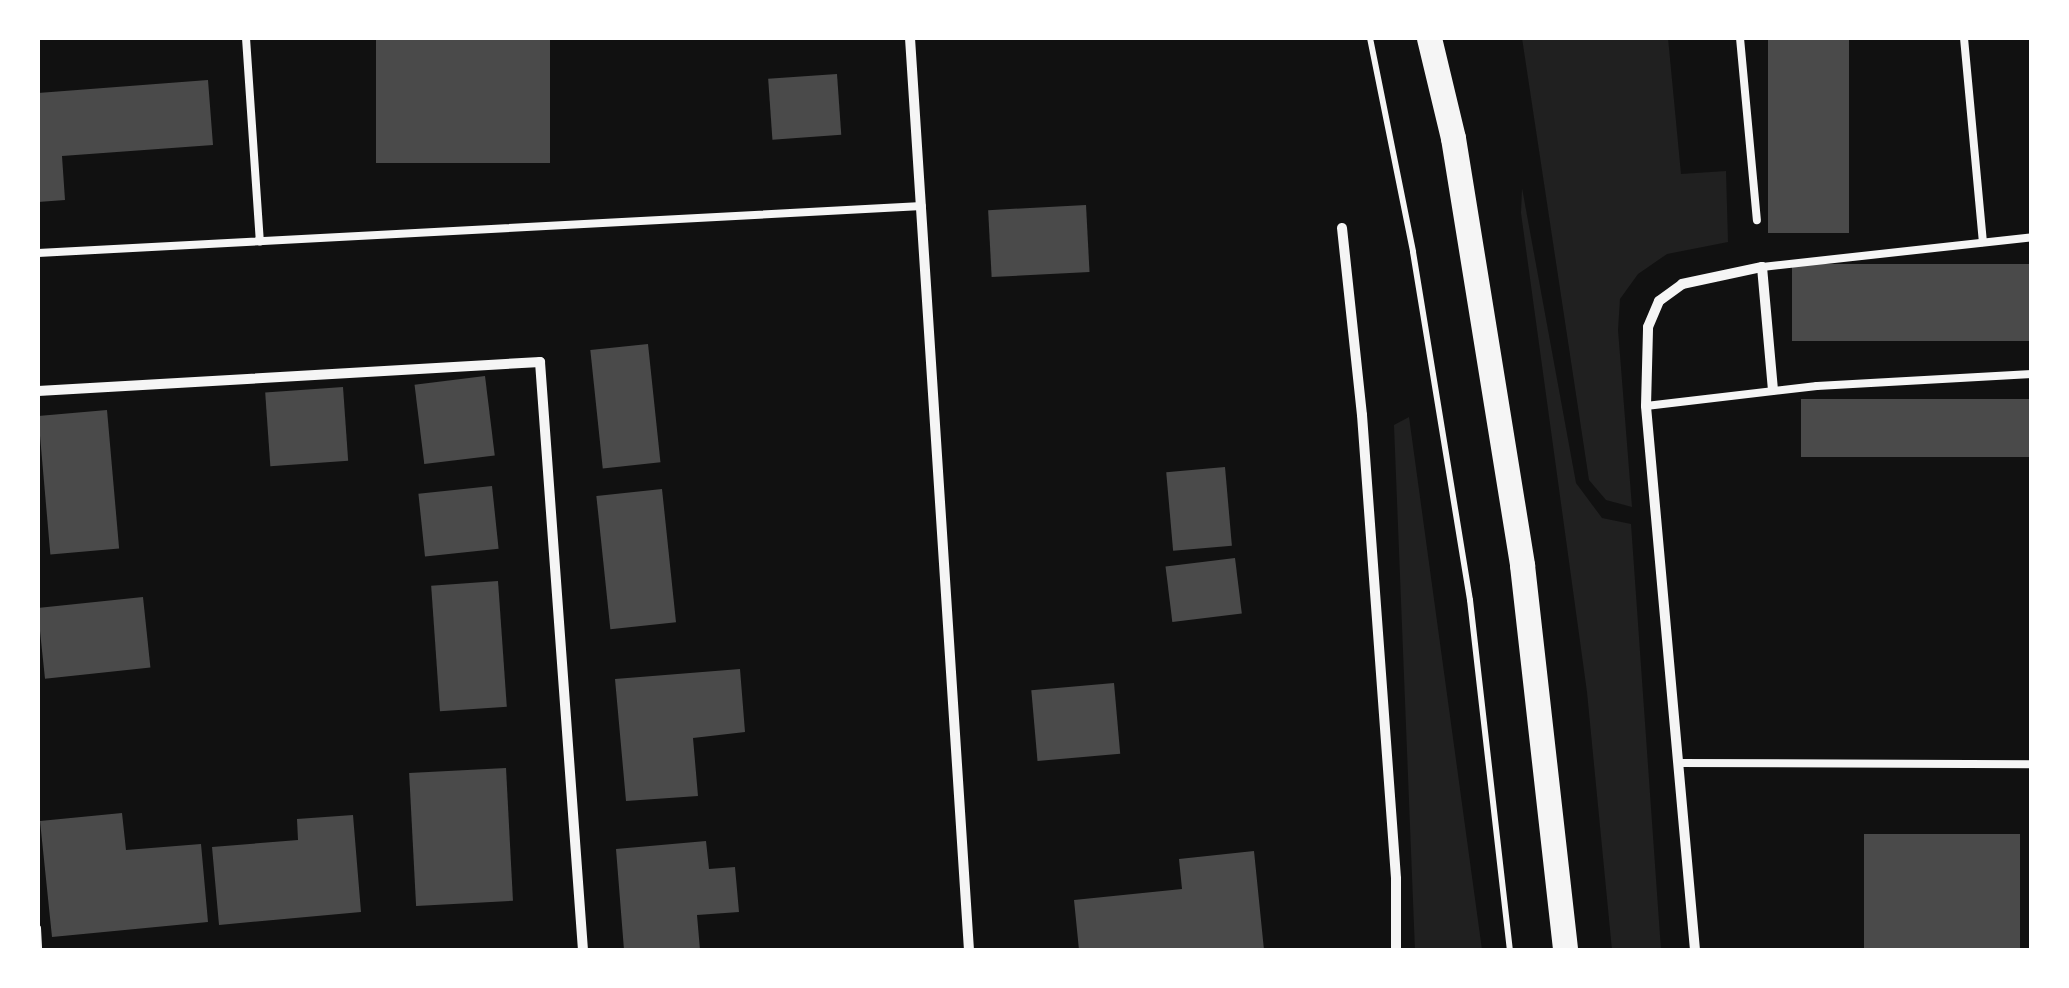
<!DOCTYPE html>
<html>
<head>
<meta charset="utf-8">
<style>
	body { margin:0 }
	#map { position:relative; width:2069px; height:988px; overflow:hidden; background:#111; font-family:"Nunito Sans",sans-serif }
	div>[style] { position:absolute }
	.green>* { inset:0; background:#202020 }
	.building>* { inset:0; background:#4a4a4a; transform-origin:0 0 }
	.path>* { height:6px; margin:-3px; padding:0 3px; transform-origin:3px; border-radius:3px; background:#f5f5f5 }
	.service>* { height:8px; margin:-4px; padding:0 4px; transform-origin:4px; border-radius:4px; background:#f5f5f5 }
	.minor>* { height:10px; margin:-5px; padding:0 5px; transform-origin:5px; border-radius:5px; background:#f5f5f5 }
	.primary>* { height:25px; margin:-12.5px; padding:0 12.5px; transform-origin:12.5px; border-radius:12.5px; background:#f5f5f5 }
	span { translate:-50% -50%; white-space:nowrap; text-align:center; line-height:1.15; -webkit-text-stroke:8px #fff; paint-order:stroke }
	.frame { position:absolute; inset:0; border:40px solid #fff; pointer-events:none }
</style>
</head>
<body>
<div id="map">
	<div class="green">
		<i style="clip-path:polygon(1522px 38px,1668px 38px,1681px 174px,1726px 171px,1728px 242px,1667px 254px,1638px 274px,1620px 299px,1618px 330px,1632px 507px,1606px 500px,1589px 480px)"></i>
		<i style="clip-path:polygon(1522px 188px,1576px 483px,1602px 518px,1631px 524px,1661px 950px,1612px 950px,1587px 692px,1521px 213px)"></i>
		<i style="clip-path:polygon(1409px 417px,1482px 950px,1415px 950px,1394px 425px)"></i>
	</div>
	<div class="building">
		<i style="left:376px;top:38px;width:174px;height:125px"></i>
		<i style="left:1768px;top:38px;width:81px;height:195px"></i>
		<i style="left:837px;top:74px;width:61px;height:69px;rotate:86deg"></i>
		<i style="clip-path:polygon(208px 80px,213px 145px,62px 156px,65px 200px,38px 202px,38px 93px)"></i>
		<i style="left:1086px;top:205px;width:67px;height:98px;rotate:87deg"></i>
		<i style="left:2032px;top:264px;width:77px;height:240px;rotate:90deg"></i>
		<i style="left:648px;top:344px;width:119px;height:58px;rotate:84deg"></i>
		<i style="left:485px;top:376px;width:80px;height:71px;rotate:83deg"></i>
		<i style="left:343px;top:387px;width:74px;height:78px;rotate:86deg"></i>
		<i style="left:2032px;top:399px;width:58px;height:231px;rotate:90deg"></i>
		<i style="left:107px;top:410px;width:139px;height:69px;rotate:85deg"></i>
		<i style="left:1225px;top:467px;width:79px;height:59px;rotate:85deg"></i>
		<i style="left:492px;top:486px;width:63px;height:74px;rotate:84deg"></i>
		<i style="left:662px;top:489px;width:134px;height:66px;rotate:84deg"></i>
		<i style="left:1235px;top:558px;width:56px;height:70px;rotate:83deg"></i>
		<i style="left:498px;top:581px;width:126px;height:67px;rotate:86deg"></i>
		<i style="left:143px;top:597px;width:71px;height:106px;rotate:84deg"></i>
		<i style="clip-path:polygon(740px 669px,745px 732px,693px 738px,698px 796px,626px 801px,615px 679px)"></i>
		<i style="left:1114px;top:683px;width:71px;height:83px;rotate:85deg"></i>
		<i style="left:506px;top:768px;width:133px;height:97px;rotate:87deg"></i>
		<i style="clip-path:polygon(122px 813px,126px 850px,201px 844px,208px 922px,52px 937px,40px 821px)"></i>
		<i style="clip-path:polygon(353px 815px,361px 912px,219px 925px,212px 847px,298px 840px,297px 819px)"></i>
		<i style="left:1864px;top:834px;width:156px;height:116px"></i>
		<i style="clip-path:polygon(706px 841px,709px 869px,735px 867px,739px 912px,697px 915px,700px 950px,624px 950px,616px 849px)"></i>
		<i style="clip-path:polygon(1254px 851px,1264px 950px,1079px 950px,1074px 900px,1182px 889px,1179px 859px)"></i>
	</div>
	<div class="path">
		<i style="left:1370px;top:38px;width:218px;rotate:78.6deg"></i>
		<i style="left:1413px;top:252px;width:353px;rotate:80.7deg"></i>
		<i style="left:1470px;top:600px;width:352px;rotate:83.5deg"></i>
		<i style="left:38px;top:928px;width:22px;rotate:87deg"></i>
	</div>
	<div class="service">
		<i style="left:246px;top:38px;width:204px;rotate:86.1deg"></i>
		<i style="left:1740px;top:38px;width:183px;rotate:84.7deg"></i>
		<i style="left:1964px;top:38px;width:205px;rotate:84.7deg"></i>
		<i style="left:38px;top:253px;width:885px;rotate:-3.04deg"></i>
		<i style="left:1762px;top:267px;width:272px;rotate:-6.3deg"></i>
		<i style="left:1646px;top:406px;width:172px;rotate:-6.7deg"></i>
		<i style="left:1817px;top:386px;width:215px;rotate:-3.2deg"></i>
		<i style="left:1678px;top:763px;width:354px;rotate:0.2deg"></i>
	</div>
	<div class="minor">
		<i style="left:910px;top:38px;width:914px;rotate:86.3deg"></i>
		<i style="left:1342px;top:228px;width:188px;rotate:83.9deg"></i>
		<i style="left:1362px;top:415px;width:465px;rotate:85.8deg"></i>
		<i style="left:1396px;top:879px;width:71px;rotate:90deg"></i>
		<i style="left:38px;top:391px;width:503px;rotate:-3.31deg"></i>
		<i style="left:540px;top:362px;width:590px;rotate:85.82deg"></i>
		<i style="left:1695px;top:950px;width:546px;rotate:-95.15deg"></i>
		<i style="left:1646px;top:406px;width:79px;rotate:-88.5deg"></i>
		<i style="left:1648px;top:327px;width:28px;rotate:-67deg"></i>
		<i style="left:1659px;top:301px;width:29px;rotate:-36deg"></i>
		<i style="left:1682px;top:284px;width:82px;rotate:-12deg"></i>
		<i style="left:1762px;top:267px;width:123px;rotate:84.9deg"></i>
	</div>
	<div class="primary">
		<i style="left:1429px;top:38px;width:103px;rotate:76.5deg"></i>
		<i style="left:1453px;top:138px;width:433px;rotate:80.8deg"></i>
		<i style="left:1522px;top:565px;width:387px;rotate:83.6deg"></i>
	</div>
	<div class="frame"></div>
</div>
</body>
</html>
